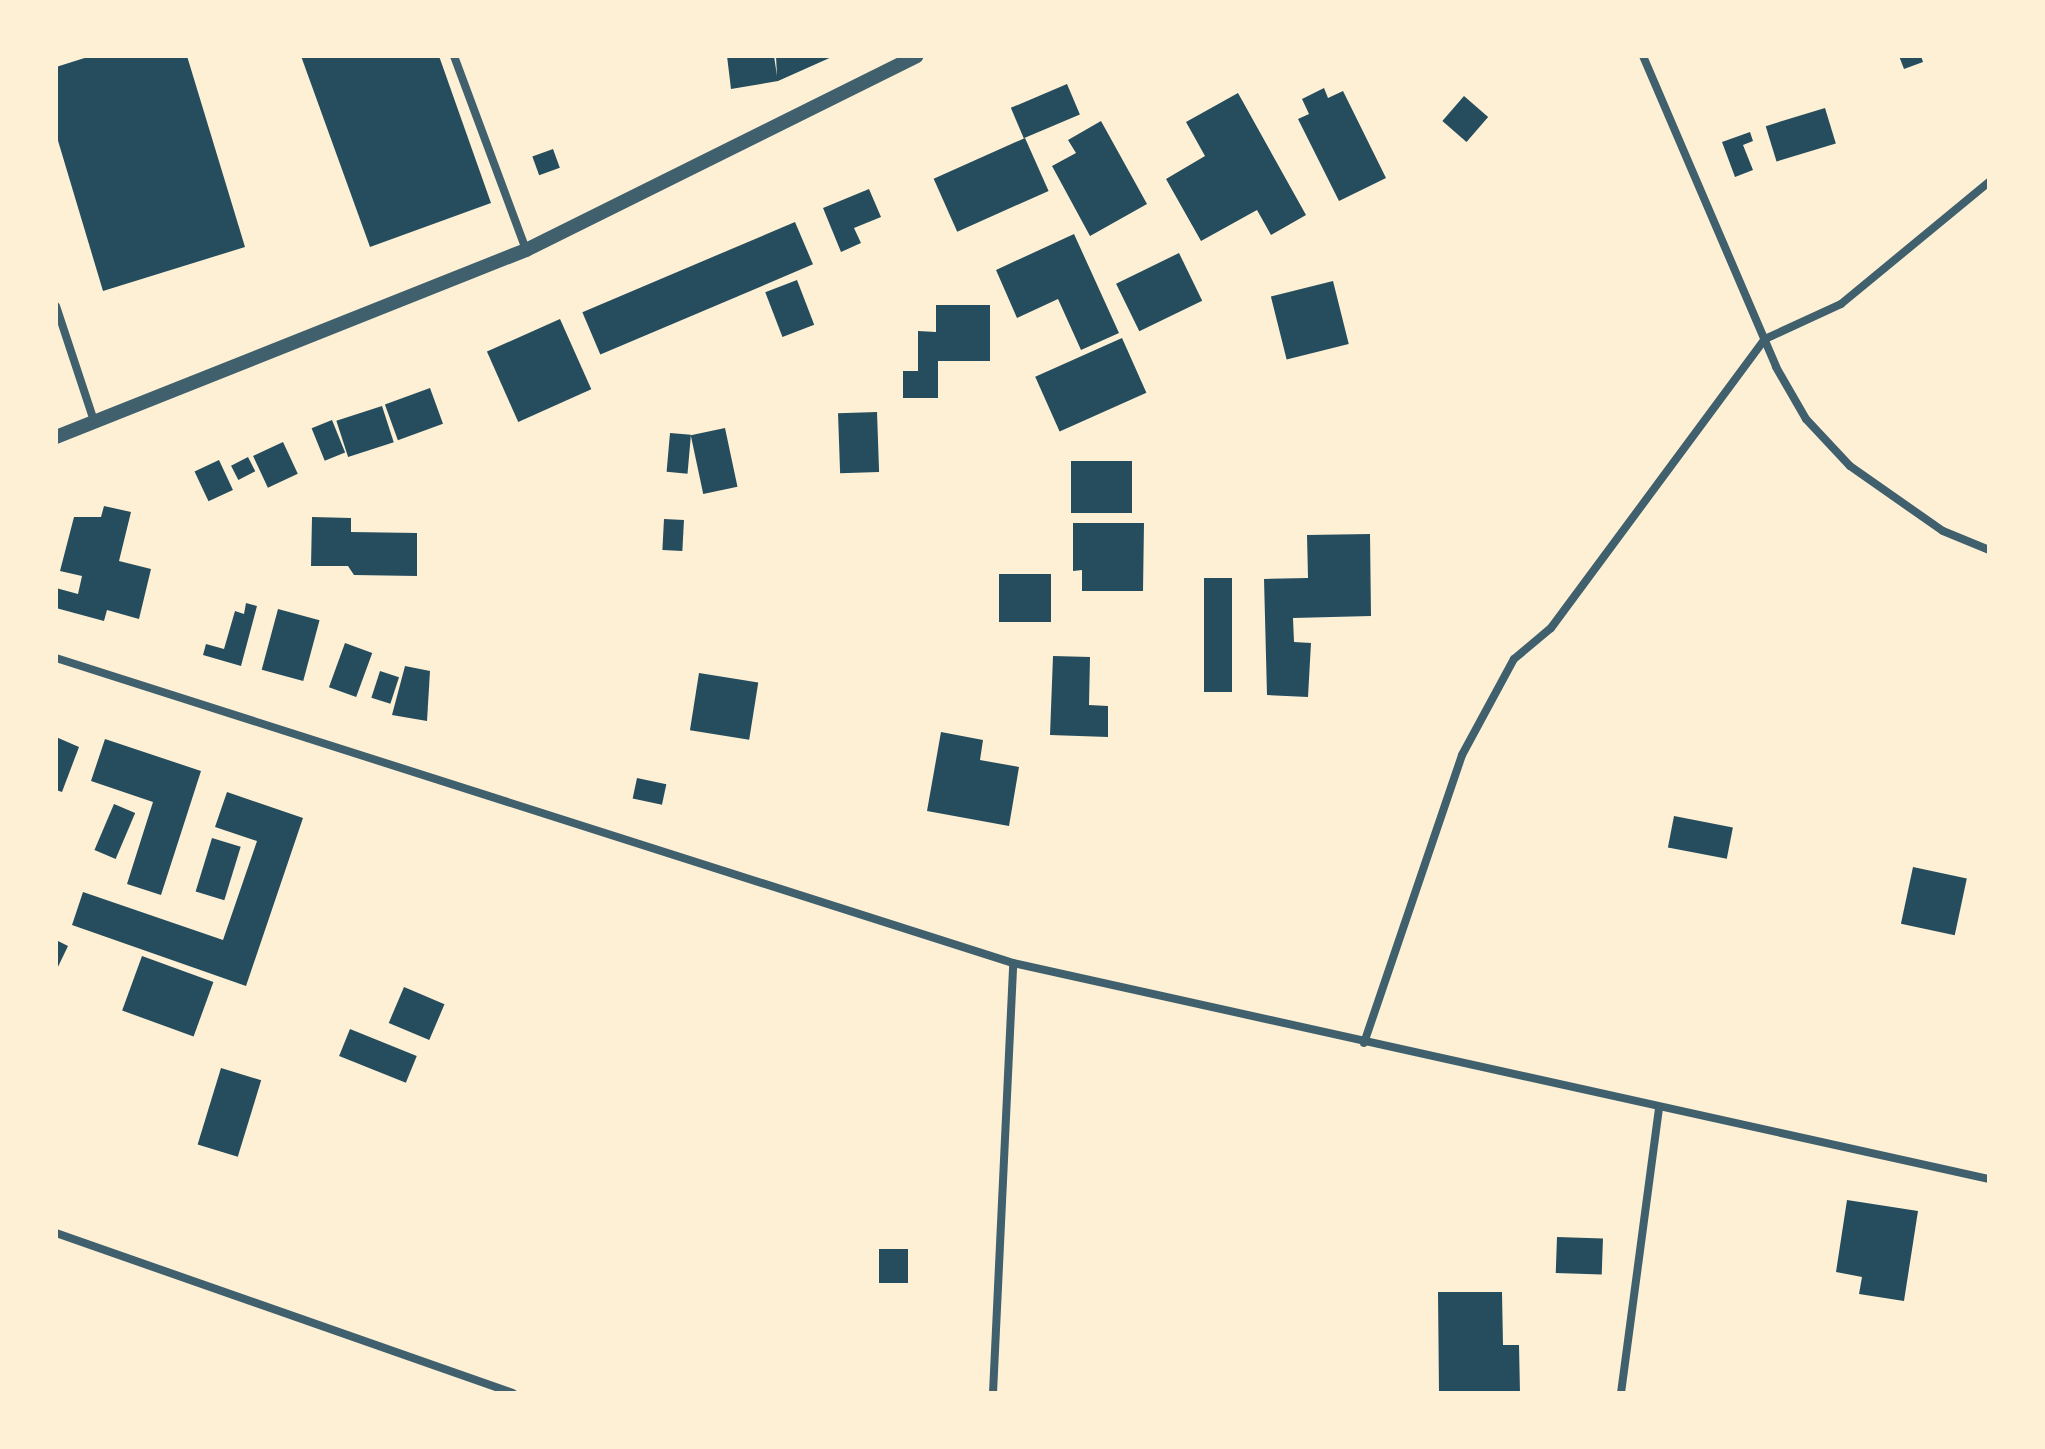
<!DOCTYPE html>
<html>
<head>
<meta charset="utf-8">
<style>
	body { margin:0 }
	#map { position:relative; width:2045px; height:1449px; overflow:hidden; background:#fdf0d5; font-family:Spectral,serif }
	div>[style] { position:absolute }
	.building>* { inset:0; background:#264d5e; transform-origin:0 0 }
	.minor>* { height:8px; margin:-4px; padding:0 4px; transform-origin:4px; border-radius:4px; background:#3f606c }
	.tertiary>* { height:14px; margin:-7px; padding:0 7px; transform-origin:7px; border-radius:7px; background:#3f606c }
	span { translate:-50% -50%; white-space:nowrap; text-align:center; line-height:1.15; -webkit-text-stroke:8px #fdf0d5; paint-order:stroke }
	.frame { position:absolute; inset:0; border:58px solid #fdf0d5; pointer-events:none }
</style>
</head>
<body>
<div id="map">
	<div class="building">
		<i style="clip-path:polygon(91px 56px,187px 56px,245px 247px,103px 291px,56px 134px,56px 67px)"></i>
		<i style="clip-path:polygon(301px 56px,439px 56px,491px 203px,370px 247px)"></i>
		<i style="clip-path:polygon(727px 56px,774px 56px,777px 76px,776px 56px,834px 56px,778px 81px,731px 89px)"></i>
		<i style="clip-path:polygon(1899px 56px,1921px 56px,1923px 62px,1904px 69px)"></i>
		<i style="left:1067px;top:84px;width:33px;height:61px;rotate:67deg"></i>
		<i style="clip-path:polygon(1324px 88px,1328px 98px,1343px 91px,1386px 178px,1339px 201px,1298px 119px,1309px 114px,1302px 99px)"></i>
		<i style="clip-path:polygon(1238px 93px,1306px 215px,1271px 235px,1257px 210px,1201px 241px,1166px 179px,1205px 156px,1186px 122px)"></i>
		<i style="left:1464px;top:96px;width:32px;height:33px;rotate:41deg"></i>
		<i style="left:1825px;top:108px;width:37px;height:62px;rotate:73deg"></i>
		<i style="clip-path:polygon(1101px 121px,1147px 204px,1090px 236px,1052px 166px,1076px 153px,1068px 140px)"></i>
		<i style="clip-path:polygon(1750px 132px,1753px 141px,1743px 145px,1753px 170px,1735px 177px,1722px 142px)"></i>
		<i style="left:1025px;top:138px;width:58px;height:100px;rotate:66deg"></i>
		<i style="left:553px;top:149px;width:20px;height:22px;rotate:70deg"></i>
		<i style="clip-path:polygon(869px 189px,881px 217px,854px 228px,861px 243px,841px 252px,823px 208px)"></i>
		<i style="left:795px;top:222px;width:46px;height:231px;rotate:67deg"></i>
		<i style="clip-path:polygon(1074px 234px,1119px 333px,1081px 350px,1058px 299px,1017px 318px,996px 270px)"></i>
		<i style="left:1179px;top:253px;width:53px;height:70px;rotate:64deg"></i>
		<i style="left:797px;top:280px;width:48px;height:34px;rotate:69deg"></i>
		<i style="left:1333px;top:281px;width:65px;height:64px;rotate:76deg"></i>
		<i style="clip-path:polygon(936px 305px,990px 305px,990px 361px,938px 361px,938px 398px,903px 398px,903px 371px,918px 371px,918px 331px,936px 332px)"></i>
		<i style="left:560px;top:319px;width:77px;height:80px;rotate:66deg"></i>
		<i style="left:1122px;top:338px;width:60px;height:95px;rotate:66deg"></i>
		<i style="left:430px;top:388px;width:38px;height:48px;rotate:70deg"></i>
		<i style="left:382px;top:406px;width:38px;height:48px;rotate:72deg"></i>
		<i style="left:877px;top:412px;width:60px;height:39px;rotate:88deg"></i>
		<i style="left:332px;top:420px;width:35px;height:22px;rotate:68deg"></i>
		<i style="left:725px;top:428px;width:60px;height:35px;rotate:78deg"></i>
		<i style="left:670px;top:433px;width:21px;height:39px;rotate:5deg"></i>
		<i style="left:283px;top:442px;width:35px;height:33px;rotate:65deg"></i>
		<i style="left:248px;top:457px;width:16px;height:19px;rotate:63deg"></i>
		<i style="left:219px;top:460px;width:33px;height:27px;rotate:65deg"></i>
		<i style="left:1071px;top:461px;width:61px;height:52px"></i>
		<i style="clip-path:polygon(104px 506px,131px 512px,119px 561px,151px 569px,139px 619px,107px 610px,104px 621px,56px 608px,56px 588px,78px 594px,82px 576px,60px 571px,74px 517px,101px 517px)"></i>
		<i style="clip-path:polygon(312px 517px,351px 518px,351px 532px,417px 533px,417px 576px,354px 575px,348px 566px,311px 566px)"></i>
		<i style="left:664px;top:519px;width:20px;height:31px;rotate:3deg"></i>
		<i style="clip-path:polygon(1073px 523px,1144px 523px,1143px 591px,1082px 591px,1082px 570px,1073px 571px)"></i>
		<i style="clip-path:polygon(1370px 534px,1371px 616px,1293px 618px,1294px 642px,1311px 643px,1308px 697px,1267px 695px,1264px 579px,1308px 578px,1307px 535px)"></i>
		<i style="left:999px;top:574px;width:52px;height:48px"></i>
		<i style="left:1204px;top:578px;width:28px;height:114px"></i>
		<i style="clip-path:polygon(246px 603px,257px 606px,241px 666px,203px 655px,206px 644px,224px 649px,235px 611px,244px 614px)"></i>
		<i style="left:278px;top:609px;width:43px;height:63px;rotate:15deg"></i>
		<i style="left:345px;top:643px;width:29px;height:47px;rotate:20deg"></i>
		<i style="clip-path:polygon(1053px 656px,1090px 657px,1089px 705px,1108px 706px,1108px 737px,1050px 735px)"></i>
		<i style="clip-path:polygon(405px 666px,430px 671px,427px 721px,392px 715px)"></i>
		<i style="left:380px;top:671px;width:20px;height:28px;rotate:18deg"></i>
		<i style="left:699px;top:673px;width:60px;height:58px;rotate:9deg"></i>
		<i style="clip-path:polygon(941px 732px,983px 740px,980px 760px,1019px 767px,1009px 826px,927px 811px)"></i>
		<i style="clip-path:polygon(56px 737px,79px 747px,62px 792px,56px 790px)"></i>
		<i style="clip-path:polygon(105px 739px,201px 771px,161px 895px,127px 884px,153px 802px,91px 781px)"></i>
		<i style="left:637px;top:778px;width:30px;height:21px;rotate:12deg"></i>
		<i style="clip-path:polygon(227px 792px,303px 818px,246px 986px,72px 925px,83px 892px,223px 940px,257px 841px,215px 827px)"></i>
		<i style="left:114px;top:804px;width:23px;height:50px;rotate:23deg"></i>
		<i style="left:1674px;top:816px;width:60px;height:32px;rotate:11deg"></i>
		<i style="left:212px;top:838px;width:30px;height:56px;rotate:17deg"></i>
		<i style="left:1913px;top:867px;width:55px;height:58px;rotate:12deg"></i>
		<i style="clip-path:polygon(56px 940px,68px 946px,56px 971px)"></i>
		<i style="left:142px;top:956px;width:76px;height:58px;rotate:20deg"></i>
		<i style="left:404px;top:987px;width:44px;height:39px;rotate:23deg"></i>
		<i style="left:350px;top:1029px;width:72px;height:29px;rotate:22deg"></i>
		<i style="left:221px;top:1068px;width:42px;height:80px;rotate:17deg"></i>
		<i style="clip-path:polygon(1847px 1200px,1918px 1211px,1904px 1301px,1859px 1294px,1862px 1277px,1836px 1272px)"></i>
		<i style="left:1557px;top:1237px;width:46px;height:36px;rotate:2deg"></i>
		<i style="left:879px;top:1249px;width:29px;height:34px"></i>
		<i style="clip-path:polygon(1438px 1292px,1502px 1292px,1503px 1345px,1519px 1345px,1520px 1393px,1439px 1393px)"></i>
	</div>
	<div class="minor">
		<i style="left:454px;top:56px;width:207px;rotate:69.6deg"></i>
		<i style="left:1643px;top:56px;width:338px;rotate:66.8deg"></i>
		<i style="left:1776px;top:367px;width:60px;rotate:60deg"></i>
		<i style="left:1806px;top:419px;width:64px;rotate:46.9deg"></i>
		<i style="left:1850px;top:466px;width:113px;rotate:35deg"></i>
		<i style="left:1943px;top:531px;width:50px;rotate:22.4deg"></i>
		<i style="left:56px;top:306px;width:121px;rotate:71.7deg"></i>
		<i style="left:56px;top:658px;width:1004px;rotate:17.68deg"></i>
		<i style="left:1013px;top:963px;width:1000px;rotate:12.48deg"></i>
		<i style="left:1364px;top:1043px;width:304px;rotate:-71.2deg"></i>
		<i style="left:1462px;top:755px;width:109px;rotate:-61.6deg"></i>
		<i style="left:1514px;top:659px;width:48px;rotate:-40deg"></i>
		<i style="left:1551px;top:628px;width:360px;rotate:-53.5deg"></i>
		<i style="left:1765px;top:339px;width:84px;rotate:-24.7deg"></i>
		<i style="left:1841px;top:304px;width:192px;rotate:-39.5deg"></i>
		<i style="left:56px;top:1233px;width:484px;rotate:19.3deg"></i>
		<i style="left:993px;top:1393px;width:430px;rotate:-87.3deg"></i>
		<i style="left:1621px;top:1393px;width:288px;rotate:-82.4deg"></i>
	</div>
	<div class="tertiary">
		<i style="left:56px;top:437px;width:506px;rotate:-21.7deg"></i>
		<i style="left:526px;top:250px;width:436px;rotate:-26.4deg"></i>
	</div>
	<div class="frame"></div>
</div>
</body>
</html>
